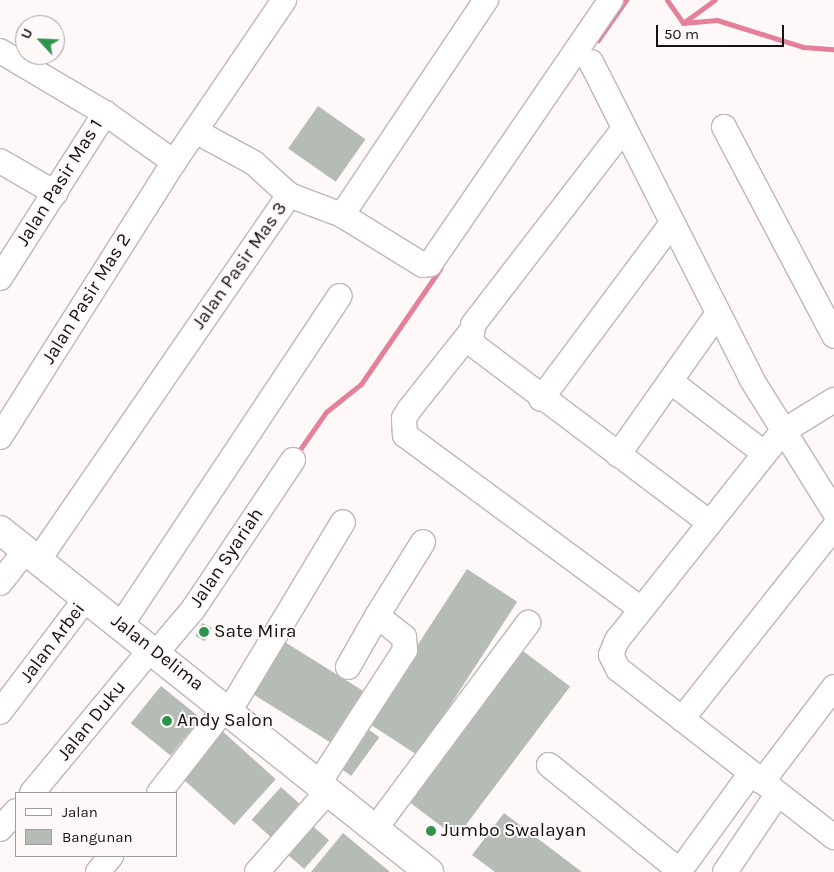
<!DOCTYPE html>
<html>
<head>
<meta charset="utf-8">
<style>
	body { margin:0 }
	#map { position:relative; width:834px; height:872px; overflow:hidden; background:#fff8f9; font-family:Karla,sans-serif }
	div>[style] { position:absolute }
	.stream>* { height:5px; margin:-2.5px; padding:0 2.5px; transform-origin:2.5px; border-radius:2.5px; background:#e4809a }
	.building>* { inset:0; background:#b5bcb6; transform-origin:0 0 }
	.roads { filter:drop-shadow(1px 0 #c0b5b7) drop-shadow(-1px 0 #c0b5b7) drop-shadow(0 1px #c0b5b7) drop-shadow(0 -1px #c0b5b7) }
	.minor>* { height:24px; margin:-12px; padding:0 12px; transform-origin:12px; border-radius:12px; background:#fff }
	.major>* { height:28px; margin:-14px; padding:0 14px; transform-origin:14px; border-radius:14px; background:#fff }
	.dots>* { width:14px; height:14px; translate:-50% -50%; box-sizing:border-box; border:2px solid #fff8f9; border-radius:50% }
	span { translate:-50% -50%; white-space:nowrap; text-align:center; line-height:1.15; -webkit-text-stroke:4px #fff8f9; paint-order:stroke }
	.street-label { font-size:19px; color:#151212 }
	.poi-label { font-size:19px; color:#151212 }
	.left { translate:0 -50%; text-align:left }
	.legend { position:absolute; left:15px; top:792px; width:162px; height:65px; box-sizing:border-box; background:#fff8f9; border:1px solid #a19c9d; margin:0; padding:6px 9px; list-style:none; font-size:15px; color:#151212 }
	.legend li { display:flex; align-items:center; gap:10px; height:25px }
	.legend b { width:25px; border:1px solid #a19c9d }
	.north { position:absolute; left:15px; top:15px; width:50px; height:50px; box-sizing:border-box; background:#fff8f9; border:1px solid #a19c9d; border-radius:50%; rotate:295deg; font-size:14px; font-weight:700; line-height:20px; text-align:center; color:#151212 }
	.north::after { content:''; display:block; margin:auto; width:18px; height:22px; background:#2d944b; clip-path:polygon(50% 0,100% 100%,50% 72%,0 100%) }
	.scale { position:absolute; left:656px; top:25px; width:128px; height:22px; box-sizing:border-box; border:2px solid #151212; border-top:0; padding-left:6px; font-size:15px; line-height:18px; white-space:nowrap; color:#151212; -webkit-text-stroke:4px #fff8f9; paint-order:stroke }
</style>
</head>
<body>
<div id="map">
	<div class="stream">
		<i style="left:667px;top:0;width:28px;rotate:55deg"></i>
		<i style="left:683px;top:23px;width:34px;rotate:-5deg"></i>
		<i style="left:717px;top:20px;width:90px;rotate:17.4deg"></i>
		<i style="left:803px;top:47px;width:31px;rotate:4deg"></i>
		<i style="left:683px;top:23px;width:39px;rotate:-36deg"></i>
		<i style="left:598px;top:40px;width:49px;rotate:-55deg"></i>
		<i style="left:296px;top:455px;width:52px;rotate:-55.1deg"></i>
		<i style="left:326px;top:412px;width:45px;rotate:-38.7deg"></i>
		<i style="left:361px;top:384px;width:140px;rotate:-55.5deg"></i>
	</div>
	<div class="building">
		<i style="left:318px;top:106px;width:58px;height:52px;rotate:35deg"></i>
		<i style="left:467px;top:569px;width:60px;height:183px;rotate:33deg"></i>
		<i style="left:202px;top:623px;width:11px;height:15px;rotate:27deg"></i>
		<i style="left:280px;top:639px;width:101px;height:61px;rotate:32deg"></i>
		<i style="left:519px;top:648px;width:64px;height:189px;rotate:37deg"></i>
		<i style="left:161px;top:686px;width:51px;height:48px;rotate:39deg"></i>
		<i style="left:220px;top:729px;width:75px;height:62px;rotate:42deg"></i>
		<i style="left:368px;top:729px;width:14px;height:48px;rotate:36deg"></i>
		<i style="left:281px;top:787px;width:31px;height:44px;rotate:42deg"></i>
		<i style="clip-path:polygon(504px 813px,582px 872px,495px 872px,472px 855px)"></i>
		<i style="left:308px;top:822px;width:28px;height:38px;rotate:41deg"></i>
		<i style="clip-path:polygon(343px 833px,390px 872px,311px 872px)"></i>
	</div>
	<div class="roads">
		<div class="minor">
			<i style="left:0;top:51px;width:122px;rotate:30.6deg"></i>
			<i style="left:105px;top:113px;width:85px;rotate:35.4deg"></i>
			<i style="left:591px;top:62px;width:356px;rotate:63.1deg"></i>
			<i style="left:752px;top:380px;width:155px;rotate:58deg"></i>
			<i style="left:724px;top:127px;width:236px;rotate:62.2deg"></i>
			<i style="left:623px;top:130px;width:246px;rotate:127.6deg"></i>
			<i style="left:473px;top:325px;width:18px;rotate:96deg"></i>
			<i style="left:471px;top:343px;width:299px;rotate:37deg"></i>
			<i style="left:197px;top:132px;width:65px;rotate:28.5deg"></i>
			<i style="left:254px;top:163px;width:47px;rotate:42.4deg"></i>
			<i style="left:0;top:161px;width:64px;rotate:30.2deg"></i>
			<i style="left:342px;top:215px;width:259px;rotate:-56.2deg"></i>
			<i style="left:0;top:278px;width:196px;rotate:-57.5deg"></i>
			<i style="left:470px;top:333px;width:98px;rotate:128.4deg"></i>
			<i style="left:409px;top:410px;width:9px;rotate:122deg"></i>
			<i style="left:404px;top:418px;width:17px;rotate:87deg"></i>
			<i style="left:405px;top:435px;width:293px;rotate:36.4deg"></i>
			<i style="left:670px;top:381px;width:118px;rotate:37.5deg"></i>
			<i style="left:541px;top:399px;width:219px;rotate:-53.3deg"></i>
			<i style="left:834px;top:400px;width:61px;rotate:148.4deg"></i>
			<i style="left:782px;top:432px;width:265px;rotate:128.4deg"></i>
			<i style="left:617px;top:640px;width:16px;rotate:112deg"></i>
			<i style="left:611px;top:655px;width:16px;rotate:63deg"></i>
			<i style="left:618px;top:669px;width:274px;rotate:37.9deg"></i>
			<i style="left:0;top:437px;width:325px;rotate:-57.7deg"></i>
			<i style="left:174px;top:162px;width:196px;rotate:-55.8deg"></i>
			<i style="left:618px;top:455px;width:174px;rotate:-54.8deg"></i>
			<i style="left:39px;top:559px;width:442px;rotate:-55.5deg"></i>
			<i style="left:289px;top:195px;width:57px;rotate:20.7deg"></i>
			<i style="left:342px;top:215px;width:95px;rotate:31.7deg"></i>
			<i style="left:423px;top:265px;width:7px;rotate:-8deg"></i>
			<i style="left:430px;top:264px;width:320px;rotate:-55.6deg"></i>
			<i style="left:0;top:583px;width:42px;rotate:-51.8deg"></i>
			<i style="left:121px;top:625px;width:395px;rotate:-56.4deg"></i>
			<i style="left:157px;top:652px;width:57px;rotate:-49.9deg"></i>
			<i style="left:194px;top:608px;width:178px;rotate:-56.2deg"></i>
			<i style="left:348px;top:667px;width:59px;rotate:-60.4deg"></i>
			<i style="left:230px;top:710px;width:219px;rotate:-59deg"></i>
			<i style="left:0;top:712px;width:144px;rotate:-52.9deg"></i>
			<i style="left:682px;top:719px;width:245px;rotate:-51.6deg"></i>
			<i style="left:549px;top:765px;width:170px;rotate:39deg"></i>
			<i style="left:762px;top:782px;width:119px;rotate:-52.8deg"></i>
			<i style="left:319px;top:783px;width:158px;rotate:-57.1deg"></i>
			<i style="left:405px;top:650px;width:13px;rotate:-94deg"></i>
			<i style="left:404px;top:637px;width:34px;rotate:-142deg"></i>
			<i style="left:377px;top:616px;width:87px;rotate:-58.1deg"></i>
			<i style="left:32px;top:793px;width:188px;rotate:-50.4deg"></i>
			<i style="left:159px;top:793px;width:109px;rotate:-52.1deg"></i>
			<i style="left:0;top:829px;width:24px;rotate:-48deg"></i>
			<i style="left:375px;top:829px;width:257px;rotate:-53.4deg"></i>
			<i style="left:98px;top:872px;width:21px;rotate:-51deg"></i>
			<i style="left:257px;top:872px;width:108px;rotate:-48.8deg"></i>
			<i style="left:679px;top:872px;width:122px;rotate:-54deg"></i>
			<i style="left:725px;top:872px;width:93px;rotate:-56deg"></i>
		</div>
		<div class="major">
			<i style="left:0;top:530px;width:549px;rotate:38.56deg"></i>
		</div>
	</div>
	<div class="dots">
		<i style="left:204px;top:632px;background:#2d944b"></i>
		<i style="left:167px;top:721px;background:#2d944b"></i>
		<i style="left:431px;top:831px;background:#2d944b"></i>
	</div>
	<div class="street-label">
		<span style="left:60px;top:183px;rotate:-58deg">Jalan Pasir Mas 1</span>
		<span style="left:240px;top:266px;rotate:-55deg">Jalan Pasir Mas 3</span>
		<span style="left:87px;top:299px;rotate:-58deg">Jalan Pasir Mas 2</span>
		<span style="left:227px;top:558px;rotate:-56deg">Jalan Syariah</span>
		<span style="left:53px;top:643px;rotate:-53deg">Jalan Arbei</span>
		<span style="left:157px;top:653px;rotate:38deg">Jalan Delima</span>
		<span style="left:92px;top:721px;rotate:-51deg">Jalan Duku</span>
	</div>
	<div class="poi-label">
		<span class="left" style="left:214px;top:632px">Sate Mira</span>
		<span class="left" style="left:177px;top:721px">Andy Salon</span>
		<span class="left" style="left:441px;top:831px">Jumbo Swalayan</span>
	</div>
	<ul class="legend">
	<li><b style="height:6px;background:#fff"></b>Jalan</li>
	<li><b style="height:14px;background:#b5bcb6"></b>Bangunan</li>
	</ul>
	<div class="north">U</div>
	<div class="scale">50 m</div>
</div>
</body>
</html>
